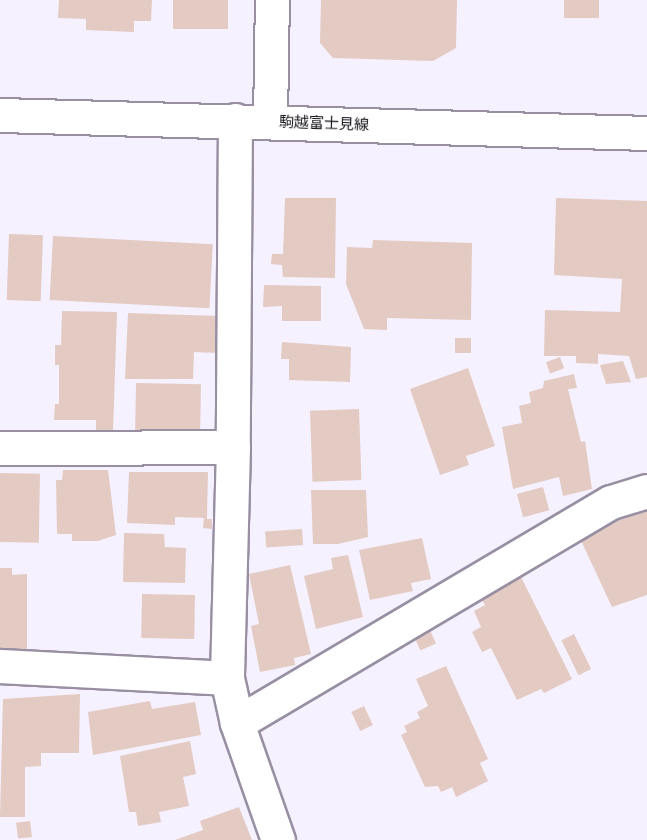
<!DOCTYPE html>
<html>
<head>
<meta charset="utf-8">
<style>
	body { margin:0 }
	#map { position:relative; width:647px; height:840px; overflow:hidden; background:#f6f1fe; font-family:Commissioner,"Noto Sans JP",sans-serif }
	div>[style] { position:absolute }
	.building>* { inset:0; background:#e3cac3; transform-origin:0 0 }
	.roads { filter:drop-shadow(2px 0 #988fa3) drop-shadow(-2px 0 #988fa3) drop-shadow(0 2px #988fa3) drop-shadow(0 -2px #988fa3) }
	.minor>* { height:33px; margin:-16.5px; padding:0 16.5px; transform-origin:16.5px; border-radius:16.5px; background:#fff }
	.major>* { height:33px; margin:-16.5px; padding:0 16.5px; transform-origin:16.5px; border-radius:16.5px; background:#fff }
	span { translate:-50% -50%; white-space:nowrap; text-align:center; line-height:1.15; -webkit-text-stroke:6px #fff; paint-order:stroke }
	.street-label { font-size:15px; color:#16131a }
</style>
</head>
<body>
<div id="map">
	<div class="building">
		<i style="clip-path:polygon(59px 0,152px 0,151px 21px,134px 21px,134px 32px,86px 30px,86px 19px,58px 18px)"></i>
		<i style="left:173px;top:0;width:55px;height:29px"></i>
		<i style="clip-path:polygon(321px 0,457px 0,456px 48px,433px 61px,333px 58px,320px 43px)"></i>
		<i style="left:564px;top:0;width:35px;height:18px"></i>
		<i style="clip-path:polygon(285px 198px,336px 198px,335px 278px,283px 277px,282px 265px,271px 264px,272px 254px,283px 254px)"></i>
		<i style="clip-path:polygon(556px 198px,647px 201px,647px 377px,636px 379px,629px 356px,598px 354px,598px 364px,576px 363px,576px 356px,544px 356px,545px 310px,620px 312px,622px 279px,554px 275px)"></i>
		<i style="left:9px;top:234px;width:34px;height:66px;rotate:2deg"></i>
		<i style="left:53px;top:236px;width:160px;height:64px;rotate:3deg"></i>
		<i style="clip-path:polygon(373px 240px,472px 243px,471px 320px,387px 318px,387px 330px,364px 329px,346px 284px,347px 247px,372px 248px)"></i>
		<i style="clip-path:polygon(264px 285px,321px 286px,321px 321px,282px 321px,282px 306px,263px 307px)"></i>
		<i style="clip-path:polygon(62px 311px,117px 312px,113px 432px,96px 431px,96px 420px,54px 420px,55px 404px,59px 404px,59px 365px,55px 365px,55px 345px,61px 345px)"></i>
		<i style="clip-path:polygon(128px 313px,218px 316px,217px 353px,194px 352px,193px 379px,125px 379px)"></i>
		<i style="left:455px;top:338px;width:16px;height:15px"></i>
		<i style="clip-path:polygon(282px 342px,351px 347px,350px 382px,289px 380px,289px 359px,281px 359px)"></i>
		<i style="left:560px;top:357px;width:12px;height:15px;rotate:70deg"></i>
		<i style="clip-path:polygon(623px 361px,631px 382px,606px 384px,600px 365px)"></i>
		<i style="clip-path:polygon(468px 368px,495px 446px,466px 456px,469px 465px,440px 475px,410px 389px)"></i>
		<i style="clip-path:polygon(574px 374px,577px 388px,568px 389px,581px 442px,585px 441px,592px 489px,563px 496px,559px 477px,513px 489px,502px 427px,522px 423px,519px 406px,531px 403px,529px 392px,543px 388px,544px 381px)"></i>
		<i style="left:136px;top:383px;width:65px;height:48px;rotate:1deg"></i>
		<i style="left:359px;top:409px;width:71px;height:49px;rotate:88deg"></i>
		<i style="clip-path:polygon(63px 470px,108px 470px,116px 535px,98px 541px,72px 541px,72px 534px,57px 534px,56px 480px,62px 480px)"></i>
		<i style="clip-path:polygon(129px 472px,208px 472px,207px 519px,212px 519px,212px 529px,203px 528px,204px 518px,175px 517px,175px 525px,127px 523px)"></i>
		<i style="left:0;top:473px;width:40px;height:69px;rotate:1deg"></i>
		<i style="left:543px;top:487px;width:24px;height:27px;rotate:75deg"></i>
		<i style="clip-path:polygon(311px 490px,366px 490px,368px 537px,338px 544px,313px 544px)"></i>
		<i style="clip-path:polygon(647px 502px,647px 595px,612px 607px,577px 532px)"></i>
		<i style="left:302px;top:529px;width:16px;height:37px;rotate:86deg"></i>
		<i style="clip-path:polygon(124px 533px,164px 534px,165px 547px,186px 548px,185px 583px,123px 582px)"></i>
		<i style="clip-path:polygon(422px 538px,431px 579px,411px 583px,413px 591px,370px 600px,359px 550px)"></i>
		<i style="clip-path:polygon(348px 555px,363px 617px,316px 629px,304px 576px,333px 569px,331px 558px)"></i>
		<i style="clip-path:polygon(290px 565px,311px 654px,294px 658px,295px 665px,260px 672px,251px 626px,259px 624px,249px 574px)"></i>
		<i style="clip-path:polygon(0 568px,12px 568px,12px 575px,27px 574px,27px 649px,0 650px)"></i>
		<i style="clip-path:polygon(520px 575px,572px 679px,544px 693px,541px 689px,517px 700px,491px 648px,482px 652px,472px 632px,481px 627px,474px 611px,485px 605px,479px 595px)"></i>
		<i style="left:142px;top:594px;width:53px;height:44px;rotate:1deg"></i>
		<i style="left:429px;top:628px;width:17px;height:17px;rotate:66deg"></i>
		<i style="left:574px;top:634px;width:39px;height:14px;rotate:64deg"></i>
		<i style="clip-path:polygon(446px 666px,488px 759px,480px 763px,488px 781px,456px 797px,452px 787px,441px 792px,438px 786px,425px 787px,401px 735px,407px 732px,404px 726px,420px 718px,417px 712px,428px 706px,416px 679px)"></i>
		<i style="clip-path:polygon(80px 694px,79px 753px,41px 753px,41px 766px,25px 767px,25px 817px,0 817px,3px 699px)"></i>
		<i style="clip-path:polygon(150px 701px,152px 709px,195px 702px,201px 735px,93px 755px,88px 712px)"></i>
		<i style="left:364px;top:706px;width:21px;height:14px;rotate:65deg"></i>
		<i style="clip-path:polygon(190px 741px,196px 774px,183px 777px,189px 806px,159px 812px,161px 822px,138px 826px,136px 812px,129px 812px,120px 756px)"></i>
		<i style="clip-path:polygon(239px 807px,252px 840px,175px 840px,203px 830px,200px 821px)"></i>
		<i style="left:30px;top:821px;width:16px;height:14px;rotate:83deg"></i>
	</div>
	<div class="roads">
		<div class="minor">
			<i style="left:235px;top:120px;width:327px;rotate:90.4deg"></i>
			<i style="left:233px;top:447px;width:231px;rotate:91.5deg"></i>
			<i style="left:227px;top:678px;width:46px;rotate:77.5deg"></i>
			<i style="left:237px;top:723px;width:124px;rotate:70.7deg"></i>
			<i style="left:270px;top:121px;width:121px;rotate:-89.1deg"></i>
			<i style="left:0;top:448px;width:233px;rotate:-0.2deg"></i>
			<i style="left:0;top:666px;width:227px;rotate:3deg"></i>
			<i style="left:237px;top:723px;width:434px;rotate:-30.6deg"></i>
			<i style="left:611px;top:502px;width:38px;rotate:-17deg"></i>
		</div>
		<div class="major">
			<i style="left:0;top:115px;width:647px;rotate:1.59deg"></i>
		</div>
	</div>
	<div class="street-label">
		<span style="left:324px;top:123px;rotate:2deg">駒越富士見線</span>
	</div>
</div>
</body>
</html>
